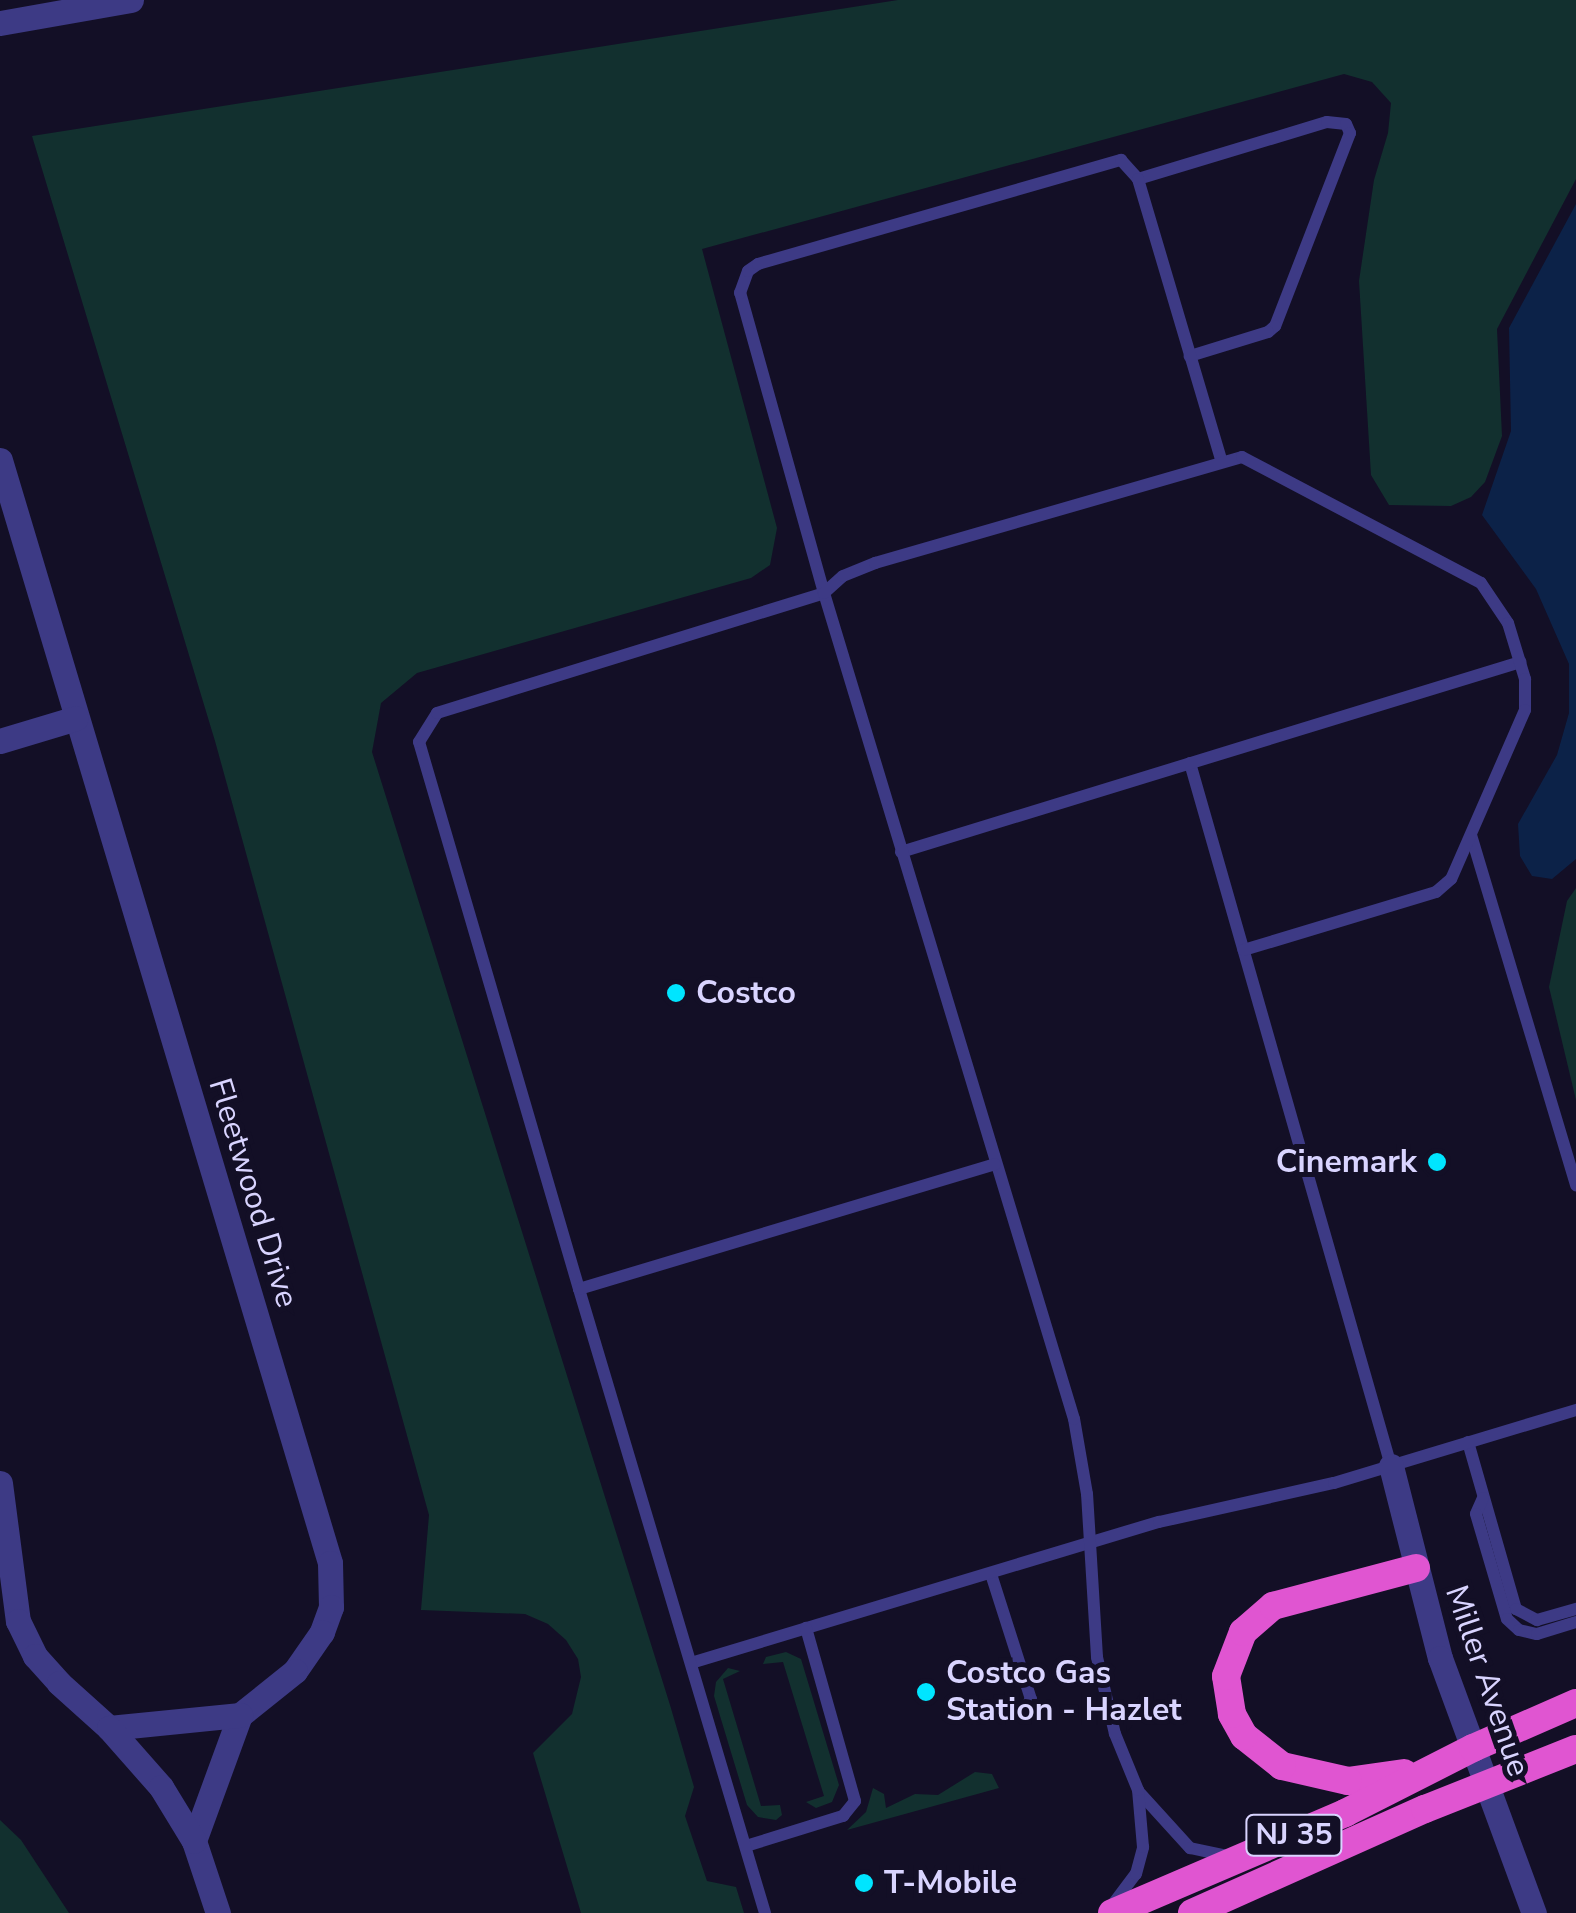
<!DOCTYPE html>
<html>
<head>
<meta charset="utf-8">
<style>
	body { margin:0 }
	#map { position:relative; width:1576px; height:1913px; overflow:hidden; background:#130f26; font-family:"Nunito Sans",sans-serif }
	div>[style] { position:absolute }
	.green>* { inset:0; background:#12302f }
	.water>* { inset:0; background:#0c2248 }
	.service>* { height:12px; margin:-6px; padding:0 6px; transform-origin:6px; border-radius:6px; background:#3d3a85 }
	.minor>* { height:25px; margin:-12.5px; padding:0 12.5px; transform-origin:12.5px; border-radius:12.5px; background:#3d3a85 }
	.trunk>* { height:28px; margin:-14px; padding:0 14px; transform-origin:14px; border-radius:14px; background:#e055d1 }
	.dots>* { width:28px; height:28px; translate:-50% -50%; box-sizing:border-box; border:5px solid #130f26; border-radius:50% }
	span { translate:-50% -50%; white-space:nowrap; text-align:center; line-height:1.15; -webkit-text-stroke:10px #130f26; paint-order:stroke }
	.shield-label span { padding:2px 8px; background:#130f26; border:2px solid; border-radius:8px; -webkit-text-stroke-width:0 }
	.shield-label { font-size:30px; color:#d9d4ff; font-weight:700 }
	.poi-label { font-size:32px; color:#d9d4ff; font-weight:700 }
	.left { translate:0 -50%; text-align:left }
	.right { translate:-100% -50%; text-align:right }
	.street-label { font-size:32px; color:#d9d4ff }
</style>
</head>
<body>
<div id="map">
	<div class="green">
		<i style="clip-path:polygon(898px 0,1576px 0,1576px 179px,1497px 329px,1502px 436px,1485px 482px,1471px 497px,1451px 506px,1389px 505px,1371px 475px,1359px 281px,1374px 180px,1388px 133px,1391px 103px,1372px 82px,1344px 74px,702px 249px,777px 528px,770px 565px,751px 578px,417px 673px,381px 703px,372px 752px,670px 1705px,694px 1787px,685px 1816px,707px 1881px,736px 1887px,744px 1913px,581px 1913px,533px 1753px,572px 1714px,581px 1677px,578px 1659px,566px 1640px,548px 1624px,525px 1614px,421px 1610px,429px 1515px,215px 741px,32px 136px)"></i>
		<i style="clip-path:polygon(1576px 888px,1576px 1100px,1549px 987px,1567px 901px)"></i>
		<i style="clip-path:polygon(786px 1652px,801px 1659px,839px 1785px,832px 1802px,816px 1808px,806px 1802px,824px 1796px,783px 1662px,763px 1664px,766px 1657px)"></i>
		<i style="clip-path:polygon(728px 1668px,740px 1671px,723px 1679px,761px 1806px,780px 1805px,782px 1815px,776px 1820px,758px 1817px,747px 1805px,714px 1696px,716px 1682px)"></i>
		<i style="clip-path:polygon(975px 1772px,992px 1774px,999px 1788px,847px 1830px,866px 1812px,873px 1788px,884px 1794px,886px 1808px,915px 1794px,938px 1795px)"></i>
		<i style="clip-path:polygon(0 1820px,21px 1840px,69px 1913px,0 1913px)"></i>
	</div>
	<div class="water">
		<i style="clip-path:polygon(1576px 204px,1576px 859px,1552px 879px,1532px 876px,1520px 856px,1518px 824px,1557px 755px,1569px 713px,1569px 664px,1536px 589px,1482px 515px,1511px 431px,1509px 328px)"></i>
	</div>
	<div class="service">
		<i style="left:1138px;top:179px;width:197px;rotate:-16.8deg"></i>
		<i style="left:1327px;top:122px;width:19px;rotate:6deg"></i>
		<i style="left:1346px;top:124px;width:10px;rotate:66deg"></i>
		<i style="left:1350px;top:133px;width:207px;rotate:111.2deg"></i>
		<i style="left:1275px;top:326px;width:9px;rotate:139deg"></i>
		<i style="left:1268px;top:332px;width:82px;rotate:162.9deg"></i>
		<i style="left:1190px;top:763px;width:731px;rotate:74.04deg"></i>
		<i style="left:1471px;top:835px;width:366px;rotate:73.3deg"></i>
		<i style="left:901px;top:852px;width:648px;rotate:-17.06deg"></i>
		<i style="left:579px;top:1289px;width:570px;rotate:-106.3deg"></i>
		<i style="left:419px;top:742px;width:34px;rotate:-58deg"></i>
		<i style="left:437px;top:713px;width:405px;rotate:-17.2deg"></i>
		<i style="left:824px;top:593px;width:312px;rotate:-105.6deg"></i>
		<i style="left:740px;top:293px;width:23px;rotate:-70deg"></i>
		<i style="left:748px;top:271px;width:12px;rotate:-35deg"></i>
		<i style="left:758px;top:264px;width:378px;rotate:-16deg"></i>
		<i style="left:1121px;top:160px;width:25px;rotate:48deg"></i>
		<i style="left:1138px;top:179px;width:293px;rotate:73.5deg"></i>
		<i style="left:1468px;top:1442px;width:174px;rotate:74deg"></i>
		<i style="left:1516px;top:1609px;width:24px;rotate:28deg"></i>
		<i style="left:1537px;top:1620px;width:41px;rotate:-15.8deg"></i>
		<i style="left:1483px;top:1498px;width:17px;rotate:114deg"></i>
		<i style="left:1476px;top:1514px;width:109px;rotate:73.6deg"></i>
		<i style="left:1507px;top:1619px;width:16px;rotate:43deg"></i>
		<i style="left:1519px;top:1630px;width:18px;rotate:13deg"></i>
		<i style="left:1537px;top:1634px;width:41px;rotate:-17.1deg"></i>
		<i style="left:991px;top:1574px;width:131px;rotate:72.3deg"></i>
		<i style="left:1031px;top:1699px;width:11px;rotate:124deg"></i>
		<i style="left:691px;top:1663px;width:489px;rotate:-16.8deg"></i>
		<i style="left:1159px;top:1522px;width:179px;rotate:-12.6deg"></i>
		<i style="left:1334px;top:1483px;width:253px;rotate:-16.8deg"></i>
		<i style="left:1139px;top:1792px;width:76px;rotate:47.7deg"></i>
		<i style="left:1190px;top:1848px;width:39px;rotate:12deg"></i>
		<i style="left:746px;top:1846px;width:102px;rotate:-17.2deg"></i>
		<i style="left:843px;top:1816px;width:19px;rotate:-51deg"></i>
		<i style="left:855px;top:1801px;width:180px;rotate:-105.8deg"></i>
		<i style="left:1113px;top:1904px;width:38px;rotate:-53deg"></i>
		<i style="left:1136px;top:1874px;width:28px;rotate:-75deg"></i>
		<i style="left:1143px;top:1847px;width:57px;rotate:-95deg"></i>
		<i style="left:1138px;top:1790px;width:61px;rotate:-112.3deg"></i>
		<i style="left:1115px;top:1734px;width:79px;rotate:-103.2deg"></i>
		<i style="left:1097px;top:1657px;width:163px;rotate:-93.5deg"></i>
		<i style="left:1087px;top:1494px;width:76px;rotate:-99.8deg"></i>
		<i style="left:1074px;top:1419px;width:863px;rotate:-106.84deg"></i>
		<i style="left:824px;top:593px;width:25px;rotate:-42deg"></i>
		<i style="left:843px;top:576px;width:35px;rotate:-22deg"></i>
		<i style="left:875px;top:563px;width:382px;rotate:-16.1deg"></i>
		<i style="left:1242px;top:457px;width:270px;rotate:27.8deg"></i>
		<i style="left:1481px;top:583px;width:48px;rotate:56deg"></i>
		<i style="left:1508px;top:623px;width:59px;rotate:73.1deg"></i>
		<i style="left:1525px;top:679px;width:31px;rotate:90deg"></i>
		<i style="left:1525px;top:710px;width:184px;rotate:113.6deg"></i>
		<i style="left:1451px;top:879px;width:20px;rotate:139deg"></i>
		<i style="left:1436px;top:892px;width:201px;rotate:163.2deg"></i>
		<i style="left:765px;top:1913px;width:651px;rotate:-106.6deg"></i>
		<i style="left:579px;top:1289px;width:434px;rotate:-16.7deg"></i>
	</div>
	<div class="minor">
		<i style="left:0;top:23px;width:133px;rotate:-10deg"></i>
		<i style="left:0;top:460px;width:1151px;rotate:73.34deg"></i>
		<i style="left:330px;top:1563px;width:44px;rotate:88.7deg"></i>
		<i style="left:331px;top:1607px;width:27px;rotate:110deg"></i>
		<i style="left:322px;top:1632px;width:47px;rotate:124.7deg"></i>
		<i style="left:295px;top:1671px;width:70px;rotate:141.3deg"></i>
		<i style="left:240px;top:1715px;width:134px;rotate:110.1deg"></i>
		<i style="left:194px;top:1841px;width:76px;rotate:71.6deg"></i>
		<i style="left:0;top:741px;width:79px;rotate:-16.8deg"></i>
		<i style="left:1391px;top:1466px;width:198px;rotate:75.7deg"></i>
		<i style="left:1440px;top:1658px;width:272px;rotate:69.8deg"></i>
		<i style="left:0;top:1483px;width:139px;rotate:82.6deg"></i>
		<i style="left:18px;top:1621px;width:39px;rotate:64deg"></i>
		<i style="left:35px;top:1656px;width:36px;rotate:48deg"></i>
		<i style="left:59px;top:1683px;width:67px;rotate:42deg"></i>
		<i style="left:109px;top:1728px;width:132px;rotate:-5.7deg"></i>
		<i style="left:109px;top:1728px;width:79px;rotate:48.6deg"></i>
		<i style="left:161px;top:1787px;width:63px;rotate:58.6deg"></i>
	</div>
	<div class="trunk">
		<i style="left:1404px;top:1773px;width:57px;rotate:171.9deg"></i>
		<i style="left:1348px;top:1781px;width:68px;rotate:-167.2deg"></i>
		<i style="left:1282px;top:1766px;width:48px;rotate:-141.7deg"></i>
		<i style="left:1244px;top:1736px;width:25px;rotate:-119deg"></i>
		<i style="left:1232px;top:1714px;width:38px;rotate:-99deg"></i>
		<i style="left:1226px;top:1676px;width:47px;rotate:-68.9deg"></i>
		<i style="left:1243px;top:1632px;width:40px;rotate:-41deg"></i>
		<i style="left:1273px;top:1606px;width:148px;rotate:-14.9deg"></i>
		<i style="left:1112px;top:1913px;width:254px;rotate:-23.2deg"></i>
		<i style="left:1345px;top:1813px;width:144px;rotate:-26.9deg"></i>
		<i style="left:1473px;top:1748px;width:112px;rotate:-23.6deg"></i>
		<i style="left:1192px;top:1913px;width:255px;rotate:-24.1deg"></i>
		<i style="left:1425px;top:1809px;width:162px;rotate:-21.7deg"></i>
	</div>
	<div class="dots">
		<i style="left:676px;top:993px;background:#00e5ff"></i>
		<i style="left:1437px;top:1162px;background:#00e5ff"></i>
		<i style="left:926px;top:1692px;background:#00e5ff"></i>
		<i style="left:864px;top:1883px;background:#00e5ff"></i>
	</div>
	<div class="shield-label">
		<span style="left:1294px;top:1835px">NJ 35</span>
	</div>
	<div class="poi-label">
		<span class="left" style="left:696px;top:993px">Costco</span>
		<span class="right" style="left:1417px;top:1162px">Cinemark</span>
		<span class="left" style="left:946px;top:1692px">Costco Gas<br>Station - Hazlet</span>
		<span class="left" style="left:884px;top:1883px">T-Mobile</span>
	</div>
	<div class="street-label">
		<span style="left:253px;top:1193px;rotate:73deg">Fleetwood Drive</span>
		<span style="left:1487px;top:1681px;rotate:71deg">Miller Avenue</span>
	</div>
</div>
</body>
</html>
